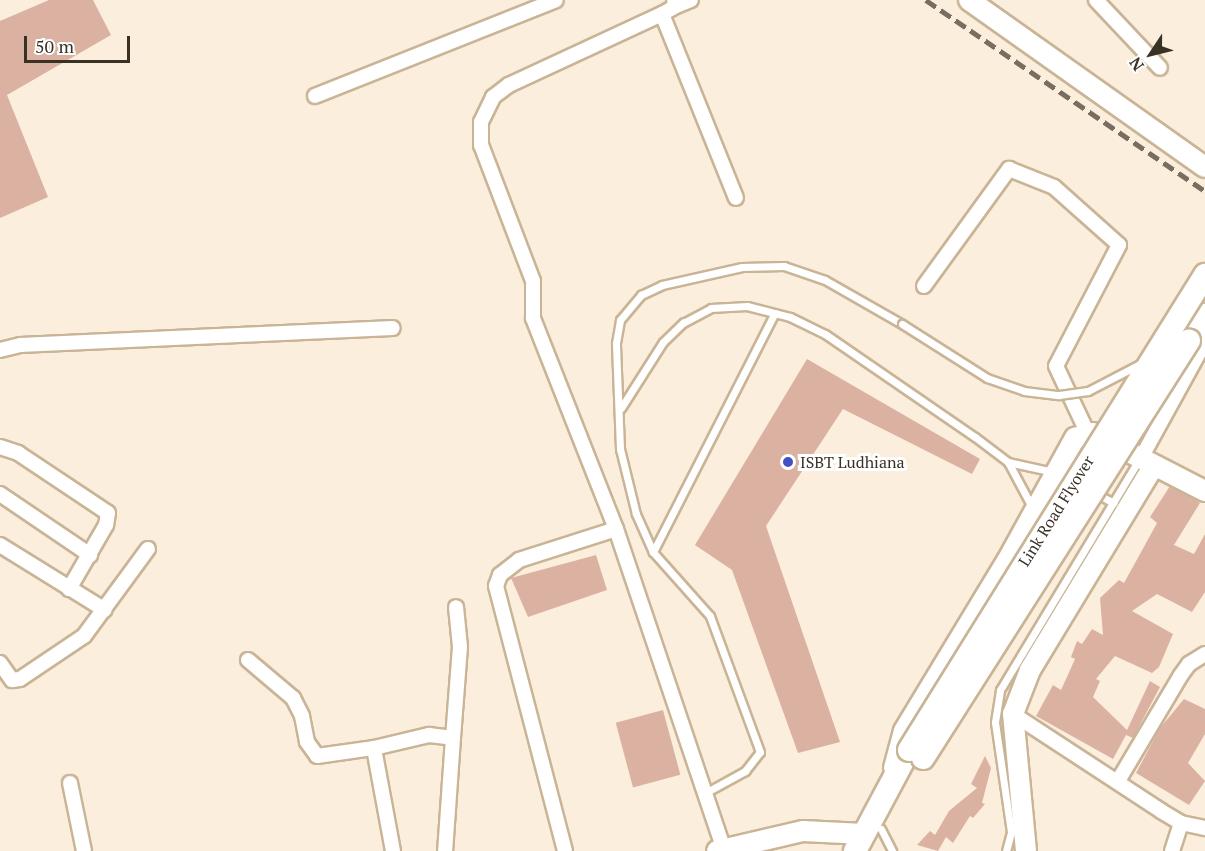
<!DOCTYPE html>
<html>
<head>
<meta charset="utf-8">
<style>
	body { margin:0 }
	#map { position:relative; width:1205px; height:851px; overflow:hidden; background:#fceedc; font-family:"PT Serif",serif }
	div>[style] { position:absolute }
	.building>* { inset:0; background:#dbb2a2; transform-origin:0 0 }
	.roads { filter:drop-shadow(2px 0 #c9b496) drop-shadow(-2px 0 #c9b496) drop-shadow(0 2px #c9b496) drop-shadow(0 -2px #c9b496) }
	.lane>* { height:7px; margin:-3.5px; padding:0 3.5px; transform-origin:3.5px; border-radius:3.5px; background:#fff }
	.street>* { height:14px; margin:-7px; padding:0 7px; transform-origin:7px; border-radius:7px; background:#fff }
	.secondary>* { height:20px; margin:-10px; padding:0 10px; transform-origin:10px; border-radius:10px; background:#fff }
	.primary>* { height:22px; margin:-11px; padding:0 11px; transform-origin:11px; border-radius:11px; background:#fff }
	.rail>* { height:4.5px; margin-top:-2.25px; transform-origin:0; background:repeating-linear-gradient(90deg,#786d5f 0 12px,transparent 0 18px) }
	.bridges { filter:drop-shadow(2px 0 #c9b496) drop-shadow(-2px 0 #c9b496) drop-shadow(0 2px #c9b496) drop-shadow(0 -2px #c9b496) }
	.lane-bridge>* { height:7px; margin:-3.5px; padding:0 3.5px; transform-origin:3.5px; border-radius:3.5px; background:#fff }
	.primary-bridge>* { height:22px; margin:-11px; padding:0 11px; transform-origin:11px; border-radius:11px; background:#fff }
	.dots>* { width:16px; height:16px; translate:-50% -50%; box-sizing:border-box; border:3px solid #fff; border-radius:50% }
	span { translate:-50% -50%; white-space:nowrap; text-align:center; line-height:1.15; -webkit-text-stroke:6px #fff; paint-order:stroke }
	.poi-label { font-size:16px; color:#3a3125 }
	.left { translate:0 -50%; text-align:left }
	.street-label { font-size:16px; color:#3a3125 }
	.north { position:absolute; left:1121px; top:24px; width:60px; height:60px; -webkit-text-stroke:4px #fff; paint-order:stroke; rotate:235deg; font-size:16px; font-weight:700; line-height:24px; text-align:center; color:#3a3125 }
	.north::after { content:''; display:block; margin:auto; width:21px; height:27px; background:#3a3125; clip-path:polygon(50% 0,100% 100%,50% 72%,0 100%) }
	.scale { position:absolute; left:24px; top:36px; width:106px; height:27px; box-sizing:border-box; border:3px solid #3a3125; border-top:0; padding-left:8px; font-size:18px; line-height:21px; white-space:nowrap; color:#3a3125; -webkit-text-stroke:4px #fff; paint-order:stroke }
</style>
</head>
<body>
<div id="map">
	<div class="building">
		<i style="clip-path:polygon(49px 0,93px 0,111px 35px,7px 95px,48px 197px,0 218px,0 21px)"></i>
		<i style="clip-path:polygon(807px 359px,980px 459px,972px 474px,843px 409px,766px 526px,840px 742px,798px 753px,732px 570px,695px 545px)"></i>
		<i style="clip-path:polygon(1170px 486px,1200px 503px,1174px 545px,1194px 554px,1205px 534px,1205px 592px,1192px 612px,1157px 594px,1132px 611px,1173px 634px,1159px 667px,1152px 673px,1115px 656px,1096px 679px,1100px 681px,1093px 697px,1127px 730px,1150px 681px,1160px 687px,1133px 738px,1126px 735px,1113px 759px,1036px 716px,1053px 685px,1061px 690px,1075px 659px,1071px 657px,1077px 641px,1082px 644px,1092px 629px,1103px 635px,1100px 598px,1119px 580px,1124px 583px,1157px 523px,1150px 517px)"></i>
		<i style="clip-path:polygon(596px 555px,607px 590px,528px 617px,511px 578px)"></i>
		<i style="clip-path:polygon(1184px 699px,1205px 709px,1205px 734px,1188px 763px,1205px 781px,1189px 805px,1136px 773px,1160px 728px)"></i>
		<i style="left:663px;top:710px;width:67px;height:49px;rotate:75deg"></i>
		<i style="clip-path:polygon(985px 756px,991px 768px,982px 803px,985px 804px,973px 818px,970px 816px,953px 843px,946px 837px,938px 851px,917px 845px,930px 831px,935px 835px,949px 811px,977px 788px,971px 784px)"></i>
	</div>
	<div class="roads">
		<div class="lane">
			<i style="left:621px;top:408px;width:78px;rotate:-57.5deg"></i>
			<i style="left:663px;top:342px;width:28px;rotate:-44deg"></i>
			<i style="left:683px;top:323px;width:32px;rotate:-28deg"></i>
			<i style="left:711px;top:308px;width:36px;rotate:-3deg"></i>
			<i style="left:747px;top:306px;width:44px;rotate:14.3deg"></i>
			<i style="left:790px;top:317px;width:39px;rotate:26deg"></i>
			<i style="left:825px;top:334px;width:182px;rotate:34.5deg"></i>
			<i style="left:975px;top:437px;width:41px;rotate:37.1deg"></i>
			<i style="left:1008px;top:462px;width:51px;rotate:61.9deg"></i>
			<i style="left:1008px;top:462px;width:46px;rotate:12.5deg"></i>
			<i style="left:1095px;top:493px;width:21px;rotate:28deg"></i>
			<i style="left:653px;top:552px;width:268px;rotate:-63deg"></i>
			<i style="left:705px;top:793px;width:46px;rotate:-28.8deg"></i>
			<i style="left:745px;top:771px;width:24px;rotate:-52deg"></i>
			<i style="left:760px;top:752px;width:145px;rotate:-110.2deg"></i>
			<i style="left:710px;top:616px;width:86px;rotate:-131.7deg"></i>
			<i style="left:653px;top:552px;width:42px;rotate:-114.1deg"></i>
			<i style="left:636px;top:514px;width:67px;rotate:-103.8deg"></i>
			<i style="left:620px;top:449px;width:106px;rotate:-92.2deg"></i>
			<i style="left:616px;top:343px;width:23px;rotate:-80deg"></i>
			<i style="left:620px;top:320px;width:33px;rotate:-50deg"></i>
			<i style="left:641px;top:295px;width:23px;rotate:-25deg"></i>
			<i style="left:662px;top:285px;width:82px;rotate:-12.7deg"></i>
			<i style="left:742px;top:267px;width:42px;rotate:-1.4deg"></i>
			<i style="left:784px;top:266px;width:43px;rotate:18.9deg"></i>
			<i style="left:825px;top:280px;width:89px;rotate:29.7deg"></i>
			<i style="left:881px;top:829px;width:25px;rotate:63deg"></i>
			<i style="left:1006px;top:851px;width:20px;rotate:-75deg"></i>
			<i style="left:1011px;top:832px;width:111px;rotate:-98.3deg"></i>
			<i style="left:995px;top:722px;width:32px;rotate:-81deg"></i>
			<i style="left:1000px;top:690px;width:269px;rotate:-58.9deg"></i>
		</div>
		<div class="street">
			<i style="left:674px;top:0;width:6px;rotate:72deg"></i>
			<i style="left:676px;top:6px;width:16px;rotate:150deg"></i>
			<i style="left:662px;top:14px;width:198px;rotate:68.1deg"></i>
			<i style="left:1096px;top:0;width:93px;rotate:46.7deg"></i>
			<i style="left:676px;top:6px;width:16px;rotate:-22deg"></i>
			<i style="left:315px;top:96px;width:259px;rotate:-21.7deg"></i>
			<i style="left:924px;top:286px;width:145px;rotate:-54deg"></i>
			<i style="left:1009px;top:169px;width:48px;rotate:21.8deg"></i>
			<i style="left:1054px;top:187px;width:87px;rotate:41.7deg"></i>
			<i style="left:1119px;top:245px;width:136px;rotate:117.5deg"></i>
			<i style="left:1056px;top:366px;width:73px;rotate:64.8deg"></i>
			<i style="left:0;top:350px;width:21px;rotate:-14deg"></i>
			<i style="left:20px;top:345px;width:373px;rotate:-2.6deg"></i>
			<i style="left:0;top:447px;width:19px;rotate:18deg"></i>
			<i style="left:18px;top:453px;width:108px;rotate:33.7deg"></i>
			<i style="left:108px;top:513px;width:12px;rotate:99deg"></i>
			<i style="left:106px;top:525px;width:74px;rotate:120deg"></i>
			<i style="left:1140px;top:460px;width:135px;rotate:-61.2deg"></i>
			<i style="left:0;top:494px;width:109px;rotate:34.1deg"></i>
			<i style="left:616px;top:529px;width:338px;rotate:71.4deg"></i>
			<i style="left:0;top:545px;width:123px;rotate:31.8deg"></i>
			<i style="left:248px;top:660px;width:59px;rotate:40.2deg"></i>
			<i style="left:293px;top:698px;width:20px;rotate:63deg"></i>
			<i style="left:302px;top:716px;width:26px;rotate:79deg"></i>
			<i style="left:307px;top:742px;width:17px;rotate:54deg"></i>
			<i style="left:317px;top:756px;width:58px;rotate:-8deg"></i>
			<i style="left:0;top:663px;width:21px;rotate:55deg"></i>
			<i style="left:12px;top:680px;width:8px;rotate:-7deg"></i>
			<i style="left:20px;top:679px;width:77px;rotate:-33.9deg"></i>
			<i style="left:84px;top:636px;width:108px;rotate:-53.7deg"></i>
			<i style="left:1013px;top:714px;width:177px;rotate:33.2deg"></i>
			<i style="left:1161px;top:811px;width:23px;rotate:31deg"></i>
			<i style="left:1181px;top:823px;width:25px;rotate:12deg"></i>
			<i style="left:453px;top:738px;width:91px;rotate:-85.6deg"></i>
			<i style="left:460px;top:647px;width:40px;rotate:-95.7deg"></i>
			<i style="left:1118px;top:781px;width:123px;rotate:-59.3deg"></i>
			<i style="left:1181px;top:675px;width:14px;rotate:-54deg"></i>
			<i style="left:1189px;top:664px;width:19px;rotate:-32deg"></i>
			<i style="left:70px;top:783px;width:69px;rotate:78.4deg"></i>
			<i style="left:393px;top:851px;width:105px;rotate:-100.5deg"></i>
			<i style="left:374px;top:748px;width:57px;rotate:-13.3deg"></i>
			<i style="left:429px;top:735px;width:24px;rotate:7deg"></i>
			<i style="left:453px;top:738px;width:113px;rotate:94deg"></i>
			<i style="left:565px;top:851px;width:274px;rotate:-104.6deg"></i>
			<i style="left:496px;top:586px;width:12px;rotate:-70deg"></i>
			<i style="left:500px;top:575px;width:24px;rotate:-38deg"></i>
			<i style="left:519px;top:560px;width:102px;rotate:-17.7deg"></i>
			<i style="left:616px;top:529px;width:227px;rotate:-111.5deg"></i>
			<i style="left:533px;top:318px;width:37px;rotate:-90deg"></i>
			<i style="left:533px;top:281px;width:146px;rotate:-110.9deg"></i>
			<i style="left:481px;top:145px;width:23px;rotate:-90deg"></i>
			<i style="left:481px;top:122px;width:28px;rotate:-64deg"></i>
			<i style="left:493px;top:97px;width:20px;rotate:-37deg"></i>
			<i style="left:509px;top:85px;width:169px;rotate:-24.9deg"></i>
			<i style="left:1172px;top:851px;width:29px;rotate:-72deg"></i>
		</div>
		<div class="secondary">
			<i style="left:969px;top:0;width:289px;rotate:35.3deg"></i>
			<i style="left:894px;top:768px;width:38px;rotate:-75deg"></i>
			<i style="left:904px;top:731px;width:199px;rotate:-58.8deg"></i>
			<i style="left:1007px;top:561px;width:141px;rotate:-61.1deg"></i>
			<i style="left:1075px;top:438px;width:18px;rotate:-16deg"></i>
			<i style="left:1092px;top:433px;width:127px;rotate:27.2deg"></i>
			<i style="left:717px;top:851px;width:88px;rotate:-13.1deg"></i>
			<i style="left:803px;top:831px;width:61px;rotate:2.8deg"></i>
			<i style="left:1026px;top:851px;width:138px;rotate:-95.4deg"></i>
			<i style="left:1013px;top:714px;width:47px;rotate:-68.9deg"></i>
			<i style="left:1030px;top:670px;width:237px;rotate:-58.8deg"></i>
		</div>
		<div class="primary">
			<i style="left:1189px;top:341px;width:31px;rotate:-58deg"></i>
			<i style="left:855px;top:851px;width:115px;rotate:-61.9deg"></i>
		</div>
	</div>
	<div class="rail">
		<i style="left:926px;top:0;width:338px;rotate:34.4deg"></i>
	</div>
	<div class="bridges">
		<div class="lane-bridge">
			<i style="left:902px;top:324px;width:101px;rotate:32.4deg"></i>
			<i style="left:987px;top:378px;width:39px;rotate:19deg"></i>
			<i style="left:1024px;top:391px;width:35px;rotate:7deg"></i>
			<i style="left:1059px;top:395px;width:29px;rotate:-8deg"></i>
			<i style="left:1088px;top:391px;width:61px;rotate:-27.4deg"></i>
		</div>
		<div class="primary-bridge">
			<i style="left:909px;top:750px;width:560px;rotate:-58.07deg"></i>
			<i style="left:923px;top:758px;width:495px;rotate:-57.5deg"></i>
		</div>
	</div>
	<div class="dots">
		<i style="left:788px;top:462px;background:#444fc4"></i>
	</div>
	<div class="poi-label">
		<span class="left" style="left:800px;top:462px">ISBT Ludhiana</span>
	</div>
	<div class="street-label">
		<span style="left:1056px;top:511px;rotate:-58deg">Link Road Flyover</span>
	</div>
	<div class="north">N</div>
	<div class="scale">50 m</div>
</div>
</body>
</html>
